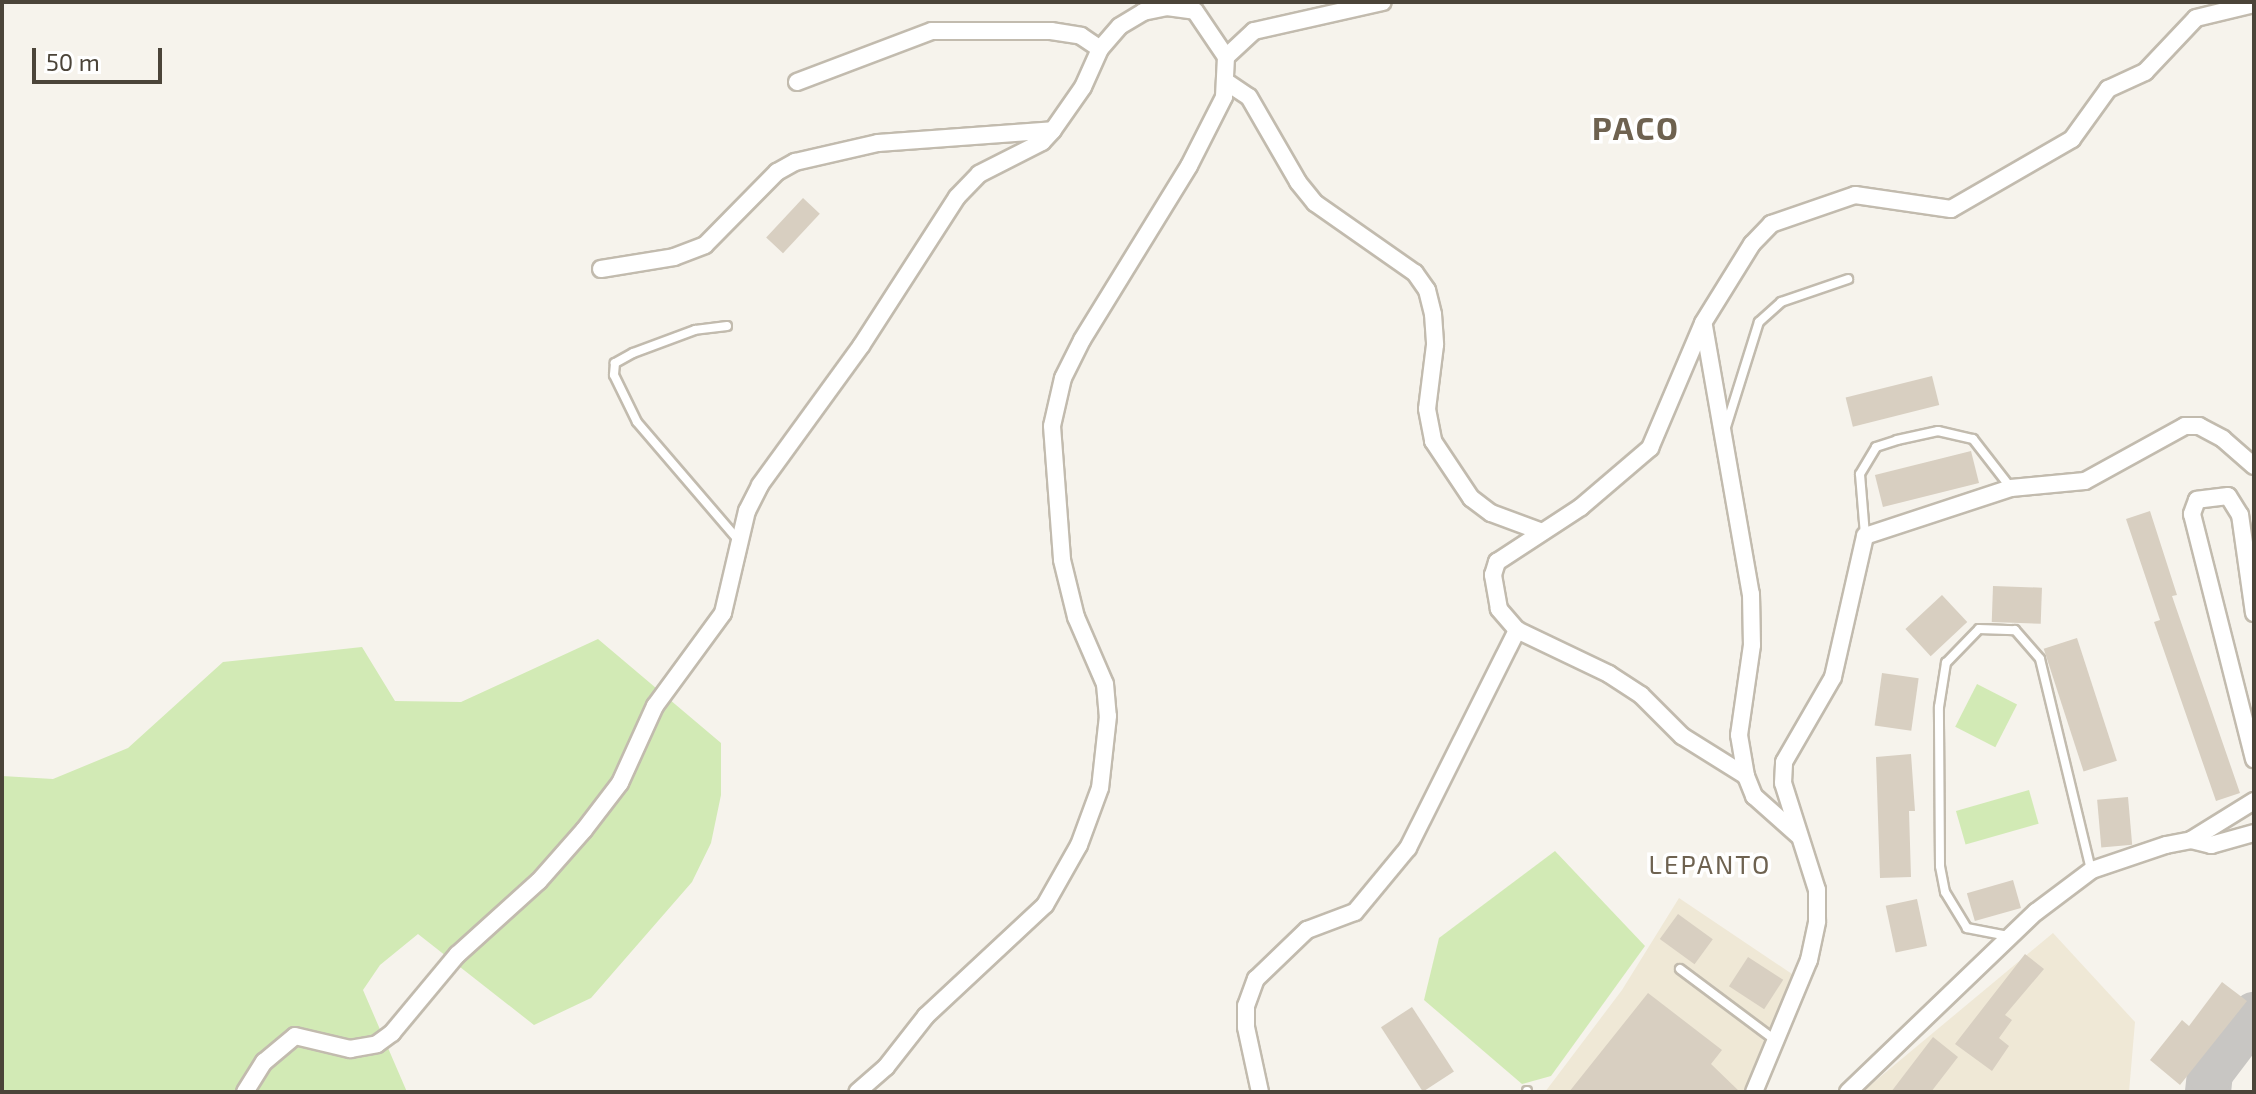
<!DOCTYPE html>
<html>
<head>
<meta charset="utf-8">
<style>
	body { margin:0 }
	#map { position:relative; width:2256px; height:1094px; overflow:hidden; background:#f6f3ec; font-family:"Exo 2",sans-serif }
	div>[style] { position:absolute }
	.education>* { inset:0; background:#efe8d6 }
	.green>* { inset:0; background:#d2eab5; transform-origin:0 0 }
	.taxiway>* { height:46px; margin:-23px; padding:0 23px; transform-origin:23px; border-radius:23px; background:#c8c6c3 }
	.building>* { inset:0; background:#d8cfc1; transform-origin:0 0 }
	.roads { filter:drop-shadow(2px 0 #c2bbae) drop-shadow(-2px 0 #c2bbae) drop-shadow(0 2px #c2bbae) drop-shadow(0 -2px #c2bbae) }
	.lane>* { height:8px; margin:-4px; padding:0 4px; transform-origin:4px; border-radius:4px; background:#fff }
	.street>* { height:16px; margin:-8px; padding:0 8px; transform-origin:8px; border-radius:8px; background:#fff }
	span { translate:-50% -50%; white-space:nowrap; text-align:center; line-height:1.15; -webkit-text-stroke:7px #fff; paint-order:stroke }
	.neighbourhood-label { font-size:26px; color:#6e6250; letter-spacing:2px }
	.district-label { font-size:32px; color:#6e6250; font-weight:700; letter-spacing:2px }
	.frame { position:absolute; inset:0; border:4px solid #4b4439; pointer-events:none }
	.scale { position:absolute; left:32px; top:48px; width:130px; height:36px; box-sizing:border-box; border:4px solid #4b4439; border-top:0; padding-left:10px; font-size:24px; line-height:28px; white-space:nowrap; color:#4b4439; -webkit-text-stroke:6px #fff; paint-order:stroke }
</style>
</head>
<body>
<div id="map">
	<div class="education">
		<i style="clip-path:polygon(1679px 898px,1792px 974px,1748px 1092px,1545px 1092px,1622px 990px)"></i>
		<i style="clip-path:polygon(2053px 933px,2135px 1022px,2129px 1092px,1862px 1092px)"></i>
	</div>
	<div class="green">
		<i style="clip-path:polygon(598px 639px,721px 743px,721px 795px,711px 843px,692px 882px,591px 998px,534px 1025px,418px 934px,380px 965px,363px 990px,407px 1092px,2px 1092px,2px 776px,53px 779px,128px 748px,223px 662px,362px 647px,395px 701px,461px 702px)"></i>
		<i style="left:1977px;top:684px;width:45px;height:48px;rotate:27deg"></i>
		<i style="left:2029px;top:790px;width:35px;height:76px;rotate:74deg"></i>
		<i style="clip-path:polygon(1555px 851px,1645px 946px,1551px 1076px,1522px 1084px,1424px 1000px,1439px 938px)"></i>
	</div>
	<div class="taxiway">
		<i style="left:2208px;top:1092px;width:19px;rotate:-84deg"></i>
		<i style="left:2210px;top:1073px;width:73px;rotate:-52.8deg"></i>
	</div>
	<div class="building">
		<i style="left:803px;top:198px;width:23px;height:54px;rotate:43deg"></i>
		<i style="left:1932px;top:376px;width:30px;height:89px;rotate:76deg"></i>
		<i style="left:1971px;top:451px;width:33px;height:99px;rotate:76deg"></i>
		<i style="clip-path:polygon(2150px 511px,2177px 595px,2172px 596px,2240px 793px,2216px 801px,2154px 622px,2160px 620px,2126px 519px)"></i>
		<i style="left:1993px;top:586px;width:49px;height:36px;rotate:2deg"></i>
		<i style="left:1942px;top:595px;width:37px;height:50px;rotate:47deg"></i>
		<i style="left:2077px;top:638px;width:129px;height:35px;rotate:72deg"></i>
		<i style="left:1882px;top:673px;width:37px;height:53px;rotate:8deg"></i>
		<i style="clip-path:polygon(1911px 754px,1915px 811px,1909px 811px,1911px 877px,1880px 878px,1876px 757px)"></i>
		<i style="left:2128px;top:797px;width:48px;height:31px;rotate:85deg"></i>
		<i style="left:2013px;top:880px;width:29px;height:48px;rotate:74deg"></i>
		<i style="left:1917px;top:899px;width:48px;height:32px;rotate:78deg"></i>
		<i style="left:1678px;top:914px;width:43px;height:31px;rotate:36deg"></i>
		<i style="clip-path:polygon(2025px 954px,2044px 969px,2005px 1015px,2012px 1020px,1999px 1038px,2009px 1046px,1992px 1071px,1955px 1044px)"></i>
		<i style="left:1748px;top:957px;width:42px;height:35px;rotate:33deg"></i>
		<i style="clip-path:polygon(2222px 982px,2247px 1001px,2180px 1085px,2150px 1060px,2182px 1020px,2189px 1026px)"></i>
		<i style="clip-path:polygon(1648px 993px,1722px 1050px,1711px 1064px,1740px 1092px,1569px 1092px)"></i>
		<i style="left:1412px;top:1007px;width:77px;height:37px;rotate:57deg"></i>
		<i style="clip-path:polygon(1933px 1037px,1958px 1057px,1931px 1092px,1891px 1092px)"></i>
	</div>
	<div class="roads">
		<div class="lane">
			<i style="left:727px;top:326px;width:32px;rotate:173deg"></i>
			<i style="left:695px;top:330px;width:66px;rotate:159.6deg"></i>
			<i style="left:633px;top:353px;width:21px;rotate:151deg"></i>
			<i style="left:615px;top:363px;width:12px;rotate:95deg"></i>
			<i style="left:614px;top:375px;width:52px;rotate:63.9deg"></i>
			<i style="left:637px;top:422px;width:158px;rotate:49.4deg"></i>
			<i style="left:1726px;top:427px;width:110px;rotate:-72.6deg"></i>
			<i style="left:1759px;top:322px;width:30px;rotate:-42deg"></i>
			<i style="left:1781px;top:302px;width:71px;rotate:-18.9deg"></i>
			<i style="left:1865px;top:535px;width:61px;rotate:-94.7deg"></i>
			<i style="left:1860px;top:474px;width:31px;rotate:-59deg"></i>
			<i style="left:1876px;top:447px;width:22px;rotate:-18deg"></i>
			<i style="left:1897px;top:440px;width:42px;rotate:-12.4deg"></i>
			<i style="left:1938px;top:431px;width:36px;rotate:13deg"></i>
			<i style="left:1973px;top:439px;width:62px;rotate:52.2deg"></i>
			<i style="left:2008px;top:936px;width:42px;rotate:-169deg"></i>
			<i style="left:1967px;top:928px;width:42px;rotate:-121.4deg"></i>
			<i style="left:1945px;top:892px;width:26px;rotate:-101deg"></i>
			<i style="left:1940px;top:866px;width:159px;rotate:-90.4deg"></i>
			<i style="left:1939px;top:707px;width:45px;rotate:-81deg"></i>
			<i style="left:1946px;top:663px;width:47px;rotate:-45.9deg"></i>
			<i style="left:1979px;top:629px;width:36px;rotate:2deg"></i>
			<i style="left:2015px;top:630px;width:38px;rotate:49deg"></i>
			<i style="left:2040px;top:659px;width:217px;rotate:76.4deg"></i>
			<i style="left:1680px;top:969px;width:119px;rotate:36.8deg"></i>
			<i style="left:1527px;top:1092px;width:1px;rotate:-90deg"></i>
		</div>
		<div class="street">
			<i style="left:1226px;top:57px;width:38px;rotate:-43deg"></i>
			<i style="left:1254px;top:31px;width:132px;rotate:-12.7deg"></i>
			<i style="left:797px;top:82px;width:144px;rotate:-20.7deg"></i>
			<i style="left:932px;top:31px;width:119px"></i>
			<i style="left:1051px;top:31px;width:30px;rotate:9deg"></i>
			<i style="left:1081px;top:36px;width:23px;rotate:34deg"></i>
			<i style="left:1228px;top:83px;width:25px;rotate:34deg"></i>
			<i style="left:1249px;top:97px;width:98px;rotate:60deg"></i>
			<i style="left:1298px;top:182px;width:27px;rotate:51deg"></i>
			<i style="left:1315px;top:203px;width:122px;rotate:35deg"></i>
			<i style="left:1415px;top:273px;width:21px;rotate:55deg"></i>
			<i style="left:1427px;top:290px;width:25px;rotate:76deg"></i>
			<i style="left:1433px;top:314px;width:31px;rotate:86deg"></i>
			<i style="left:1435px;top:345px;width:64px;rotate:97.1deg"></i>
			<i style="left:1427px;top:409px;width:33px;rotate:79deg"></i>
			<i style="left:1433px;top:441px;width:69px;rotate:56.3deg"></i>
			<i style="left:1471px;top:498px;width:25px;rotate:37deg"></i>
			<i style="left:1491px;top:513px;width:54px;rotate:20.4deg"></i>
			<i style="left:601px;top:269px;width:74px;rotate:-9.3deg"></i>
			<i style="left:674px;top:257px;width:33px;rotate:-21deg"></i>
			<i style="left:705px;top:245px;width:103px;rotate:-45.4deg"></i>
			<i style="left:777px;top:172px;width:21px;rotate:-29deg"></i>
			<i style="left:795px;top:162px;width:85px;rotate:-12.9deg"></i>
			<i style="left:878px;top:143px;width:175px;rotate:-4.2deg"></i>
			<i style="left:1704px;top:326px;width:272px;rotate:80.1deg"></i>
			<i style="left:1751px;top:594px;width:51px;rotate:88.9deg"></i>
			<i style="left:1752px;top:645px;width:91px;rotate:98.2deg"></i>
			<i style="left:1739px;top:735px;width:42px;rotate:80.3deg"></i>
			<i style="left:1746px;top:776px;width:22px;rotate:68deg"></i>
			<i style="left:1754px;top:796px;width:59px;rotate:41.6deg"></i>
			<i style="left:2254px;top:613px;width:99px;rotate:-98.1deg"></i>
			<i style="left:2240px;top:515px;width:22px;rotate:-122deg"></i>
			<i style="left:2228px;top:496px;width:31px;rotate:173deg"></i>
			<i style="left:2197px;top:500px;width:15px;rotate:110deg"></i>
			<i style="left:2192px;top:514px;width:253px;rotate:75.8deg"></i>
			<i style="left:1746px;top:776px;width:75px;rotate:-148deg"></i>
			<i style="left:1682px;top:736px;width:58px;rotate:-135deg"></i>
			<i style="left:1641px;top:695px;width:38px;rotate:-147deg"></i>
			<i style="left:1609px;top:674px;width:102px;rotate:-154.4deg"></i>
			<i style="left:1517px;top:630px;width:28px;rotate:-131deg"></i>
			<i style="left:1499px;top:609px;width:35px;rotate:-100deg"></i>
			<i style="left:1493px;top:575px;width:14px;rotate:-73deg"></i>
			<i style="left:1497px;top:562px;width:100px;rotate:-33.2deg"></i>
			<i style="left:1581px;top:507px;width:91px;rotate:-40.5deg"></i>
			<i style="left:1650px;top:448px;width:136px;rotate:-67deg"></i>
			<i style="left:1703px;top:323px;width:93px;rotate:-58.2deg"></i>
			<i style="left:1752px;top:244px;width:28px;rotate:-46deg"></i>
			<i style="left:1771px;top:224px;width:89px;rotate:-19deg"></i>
			<i style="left:1855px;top:195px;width:97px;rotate:8.3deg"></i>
			<i style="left:1951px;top:209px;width:140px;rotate:-30deg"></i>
			<i style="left:2072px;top:139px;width:62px;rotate:-54.2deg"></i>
			<i style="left:2108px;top:89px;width:41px;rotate:-24.7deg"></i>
			<i style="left:2145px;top:72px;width:74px;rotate:-46.6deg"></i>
			<i style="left:2196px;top:18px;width:60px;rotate:-13.6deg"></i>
			<i style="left:2191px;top:840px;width:74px;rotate:-31.8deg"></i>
			<i style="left:245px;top:1092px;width:36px;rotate:-58deg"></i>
			<i style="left:264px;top:1062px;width:40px;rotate:-40deg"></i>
			<i style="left:295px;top:1036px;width:57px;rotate:13.3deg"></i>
			<i style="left:350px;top:1049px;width:27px;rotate:-10deg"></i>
			<i style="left:377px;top:1044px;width:19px;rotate:-36deg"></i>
			<i style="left:392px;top:1033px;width:102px;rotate:-50.2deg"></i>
			<i style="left:457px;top:955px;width:110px;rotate:-42.1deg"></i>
			<i style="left:539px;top:881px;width:68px;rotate:-48.6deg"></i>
			<i style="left:584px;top:830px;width:59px;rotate:-52.5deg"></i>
			<i style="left:620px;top:783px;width:85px;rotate:-65.6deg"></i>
			<i style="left:655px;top:706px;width:115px;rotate:-53.8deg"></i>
			<i style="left:723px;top:613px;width:105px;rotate:-76.8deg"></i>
			<i style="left:747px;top:511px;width:29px;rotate:-63deg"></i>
			<i style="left:760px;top:485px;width:172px;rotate:-54deg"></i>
			<i style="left:861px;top:346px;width:177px;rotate:-57.2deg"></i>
			<i style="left:957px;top:197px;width:32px;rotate:-46deg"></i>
			<i style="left:979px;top:174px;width:71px;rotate:-26.9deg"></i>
			<i style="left:1042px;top:142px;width:16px;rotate:-47deg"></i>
			<i style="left:1053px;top:130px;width:52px;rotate:-55.1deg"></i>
			<i style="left:1083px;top:87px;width:42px;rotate:-65.9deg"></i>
			<i style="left:1100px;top:49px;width:30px;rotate:-49deg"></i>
			<i style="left:1120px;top:26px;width:27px;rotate:-31deg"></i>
			<i style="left:1143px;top:12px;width:25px;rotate:-12deg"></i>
			<i style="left:1167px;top:7px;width:28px;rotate:8deg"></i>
			<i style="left:1195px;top:11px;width:55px;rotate:56deg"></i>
			<i style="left:1226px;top:57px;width:40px;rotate:92.9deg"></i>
			<i style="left:1224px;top:97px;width:77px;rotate:116.9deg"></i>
			<i style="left:1189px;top:166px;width:204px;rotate:121.6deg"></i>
			<i style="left:1082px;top:340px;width:42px;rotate:116.6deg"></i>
			<i style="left:1063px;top:378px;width:49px;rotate:102.9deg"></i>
			<i style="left:1052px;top:426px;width:134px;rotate:85.7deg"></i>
			<i style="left:1062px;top:560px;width:59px;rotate:76.2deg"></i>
			<i style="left:1076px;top:617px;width:73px;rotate:66.6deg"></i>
			<i style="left:1105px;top:684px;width:32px;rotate:85deg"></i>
			<i style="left:1108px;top:716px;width:72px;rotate:96.3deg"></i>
			<i style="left:1100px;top:788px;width:61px;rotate:110.2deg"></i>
			<i style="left:1079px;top:845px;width:69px;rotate:119.5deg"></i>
			<i style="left:1045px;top:905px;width:163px;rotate:137deg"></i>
			<i style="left:926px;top:1016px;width:65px;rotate:128.1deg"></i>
			<i style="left:886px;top:1067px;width:38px;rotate:139deg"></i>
			<i style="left:1260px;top:1092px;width:66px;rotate:-102.2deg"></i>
			<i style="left:1246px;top:1027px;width:21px;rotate:-90deg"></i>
			<i style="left:1246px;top:1006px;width:29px;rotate:-70deg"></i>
			<i style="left:1256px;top:979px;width:71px;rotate:-43.9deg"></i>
			<i style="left:1307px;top:930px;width:51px;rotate:-20.6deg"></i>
			<i style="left:1355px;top:912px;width:83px;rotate:-50.4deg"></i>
			<i style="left:1408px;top:848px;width:244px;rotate:-63.4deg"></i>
			<i style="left:1754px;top:1092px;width:143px;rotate:-67.4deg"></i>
			<i style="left:1809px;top:960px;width:40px;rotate:-78deg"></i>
			<i style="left:1817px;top:921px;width:31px;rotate:-90deg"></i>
			<i style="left:1817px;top:890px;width:112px;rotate:-107.6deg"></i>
			<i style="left:1783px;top:783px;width:21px;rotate:-87deg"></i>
			<i style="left:1784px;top:762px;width:98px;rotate:-60deg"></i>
			<i style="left:1833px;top:677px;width:145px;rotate:-77.2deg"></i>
			<i style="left:1865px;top:536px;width:154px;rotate:-18.2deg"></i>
			<i style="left:2011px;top:488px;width:74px;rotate:-5.4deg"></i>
			<i style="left:2085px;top:481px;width:114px;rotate:-28.8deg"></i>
			<i style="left:2185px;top:426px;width:14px"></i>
			<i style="left:2199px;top:426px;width:27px;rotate:28deg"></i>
			<i style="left:2223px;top:439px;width:41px;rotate:41.1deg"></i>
			<i style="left:1848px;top:1092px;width:260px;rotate:-43.8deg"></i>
			<i style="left:2036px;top:912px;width:70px;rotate:-36.9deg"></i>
			<i style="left:2092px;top:870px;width:78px;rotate:-18.7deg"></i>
			<i style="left:2166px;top:845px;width:25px;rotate:-11deg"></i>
			<i style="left:2191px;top:840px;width:21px;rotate:14deg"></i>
			<i style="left:2211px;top:845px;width:45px;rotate:-15.6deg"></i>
		</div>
	</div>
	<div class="neighbourhood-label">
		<span style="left:1710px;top:864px">LEPANTO</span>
	</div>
	<div class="district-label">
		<span style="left:1636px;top:127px">PACO</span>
	</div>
	<div class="frame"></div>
	<div class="scale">50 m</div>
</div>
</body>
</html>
